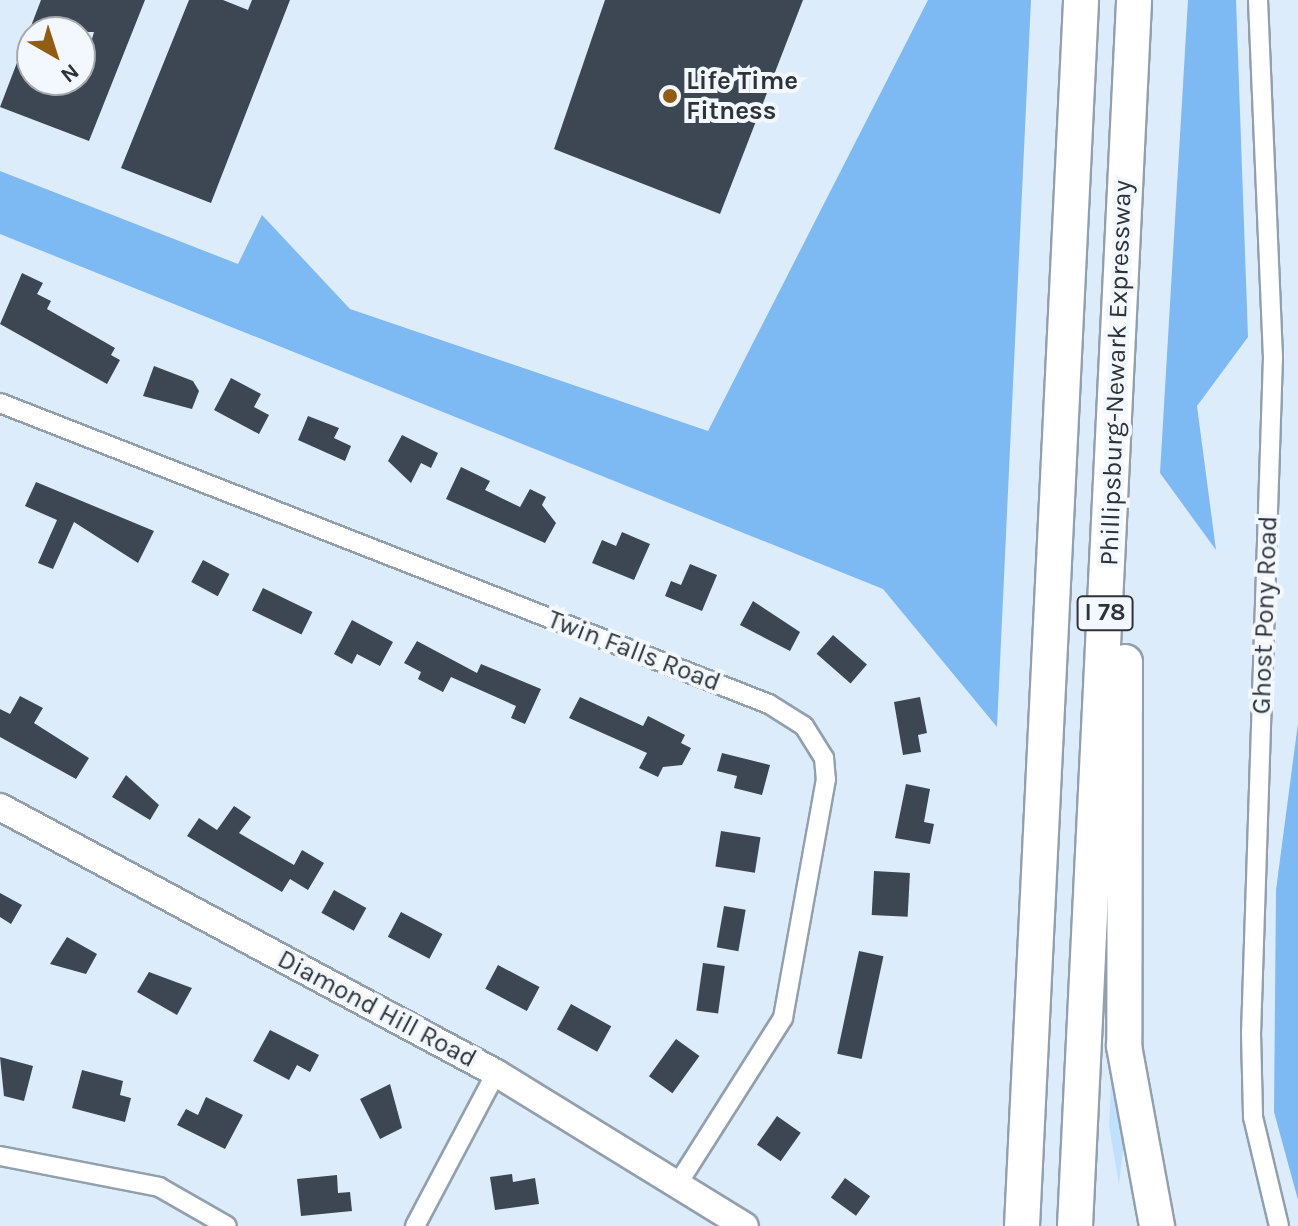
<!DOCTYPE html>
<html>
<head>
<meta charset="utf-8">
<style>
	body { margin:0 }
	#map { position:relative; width:1298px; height:1226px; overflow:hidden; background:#ddecfa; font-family:Karla,sans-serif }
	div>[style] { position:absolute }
	.green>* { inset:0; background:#c0e0ff }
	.forest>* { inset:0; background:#7db9f3 }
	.building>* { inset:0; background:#3c4753; transform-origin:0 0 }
	.roads { filter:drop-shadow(2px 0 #929fad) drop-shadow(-2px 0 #929fad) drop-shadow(0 2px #929fad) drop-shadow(0 -2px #929fad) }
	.street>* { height:18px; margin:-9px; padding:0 9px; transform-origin:9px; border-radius:9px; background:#fff }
	.secondary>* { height:26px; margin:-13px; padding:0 13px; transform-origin:13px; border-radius:13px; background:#fff }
	.highway>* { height:34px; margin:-17px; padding:0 17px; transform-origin:17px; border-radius:17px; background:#fff }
	.dots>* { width:22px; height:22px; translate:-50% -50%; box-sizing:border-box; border:4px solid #f2f8fe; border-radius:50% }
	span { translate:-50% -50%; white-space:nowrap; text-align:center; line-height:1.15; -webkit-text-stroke:8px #f2f8fe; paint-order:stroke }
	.shield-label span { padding:2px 6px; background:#f2f8fe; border:2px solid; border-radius:6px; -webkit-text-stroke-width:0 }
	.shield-label { font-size:24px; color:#2e3339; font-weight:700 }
	.poi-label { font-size:26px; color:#2e3339; font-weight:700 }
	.left { translate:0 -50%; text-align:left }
	.street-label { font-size:26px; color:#2e3339 }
	.north { position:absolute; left:16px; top:16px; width:80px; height:80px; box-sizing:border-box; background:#f2f8fe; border:2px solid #a4a9af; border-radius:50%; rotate:141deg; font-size:22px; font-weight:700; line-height:32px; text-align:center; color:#2e3339 }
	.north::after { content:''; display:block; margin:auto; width:28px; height:36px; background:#925c11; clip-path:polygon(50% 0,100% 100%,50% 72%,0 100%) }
</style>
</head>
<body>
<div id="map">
	<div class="green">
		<i style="clip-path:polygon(1113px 1043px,1126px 1125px,1119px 1184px,1109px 1126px)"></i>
	</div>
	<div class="forest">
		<i style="clip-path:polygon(928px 0,1031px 0,997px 727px,883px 589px,0 234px,0 171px,238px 264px,262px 215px,350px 309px,708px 431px)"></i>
		<i style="clip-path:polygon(1188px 0,1236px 0,1248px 337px,1197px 406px,1216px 550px,1160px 473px)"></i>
		<i style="clip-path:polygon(1298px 723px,1298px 1200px,1274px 1112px,1276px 890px)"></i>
	</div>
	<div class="building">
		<i style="clip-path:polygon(evenodd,41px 0,145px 0,89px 141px,0 107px,41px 0,32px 32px,94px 32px,80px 80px,32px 80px,32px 32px)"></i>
		<i style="clip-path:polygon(189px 0,223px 0,248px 10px,252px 0,290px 0,211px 203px,121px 168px)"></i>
		<i style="clip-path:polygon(605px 0,803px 0,720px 214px,554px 149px)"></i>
		<i style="clip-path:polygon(22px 273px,43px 283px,37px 294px,51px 301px,47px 309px,115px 348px,111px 355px,120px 360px,107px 384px,0 324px)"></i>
		<i style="clip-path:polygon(154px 366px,193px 381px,199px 391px,192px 409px,143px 396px)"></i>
		<i style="clip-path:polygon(231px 378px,261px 394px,254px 407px,269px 415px,259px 434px,214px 410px)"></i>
		<i style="clip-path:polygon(308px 416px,339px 428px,334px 438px,351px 446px,345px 461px,298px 440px)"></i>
		<i style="clip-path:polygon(402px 435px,438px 453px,431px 468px,421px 463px,411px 483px,388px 461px)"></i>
		<i style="clip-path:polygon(461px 467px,490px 481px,485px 490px,520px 507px,530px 489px,546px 497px,542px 505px,556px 523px,545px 543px,446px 499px)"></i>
		<i style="clip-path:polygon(36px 482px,154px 531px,138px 563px,74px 522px,53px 569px,38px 563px,57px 520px,25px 506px)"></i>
		<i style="clip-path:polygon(622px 532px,650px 544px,634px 580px,592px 563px,602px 540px,616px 546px)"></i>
		<i style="left:203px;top:560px;width:30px;height:25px;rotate:28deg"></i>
		<i style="clip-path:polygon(690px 564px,717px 575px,702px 611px,665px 596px,671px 581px,681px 585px)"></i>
		<i style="left:263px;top:588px;width:55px;height:25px;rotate:26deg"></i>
		<i style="clip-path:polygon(753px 601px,800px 632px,790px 651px,740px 625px)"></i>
		<i style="clip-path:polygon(352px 620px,393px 642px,380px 666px,357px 654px,352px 664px,334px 654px)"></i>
		<i style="left:833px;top:635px;width:45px;height:25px;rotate:41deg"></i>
		<i style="clip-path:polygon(417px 641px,477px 673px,481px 664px,541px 689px,525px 724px,511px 718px,516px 706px,451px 677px,443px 692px,418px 679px,421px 672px,404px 663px)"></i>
		<i style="clip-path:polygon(20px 696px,43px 708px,34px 723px,89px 758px,76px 779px,0 737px,0 709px,10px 714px)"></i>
		<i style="clip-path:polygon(580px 697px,643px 726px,648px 716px,685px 735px,681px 743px,691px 748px,682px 765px,663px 767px,658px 777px,639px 768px,647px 753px,569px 718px)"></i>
		<i style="clip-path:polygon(920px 697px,927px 733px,918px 735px,921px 752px,903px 755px,894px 702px)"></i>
		<i style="clip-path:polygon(722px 753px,770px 765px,762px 795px,734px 788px,737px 776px,717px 771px)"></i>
		<i style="clip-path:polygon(126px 775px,159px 805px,150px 820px,112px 797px)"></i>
		<i style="clip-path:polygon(906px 784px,930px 789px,924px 822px,934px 824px,930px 844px,895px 838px)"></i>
		<i style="clip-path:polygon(234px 806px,251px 817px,239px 833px,294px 865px,302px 850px,324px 863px,308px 890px,290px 879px,282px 892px,187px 836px,199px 818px,217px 830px)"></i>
		<i style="left:721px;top:831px;width:40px;height:36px;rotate:9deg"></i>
		<i style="left:874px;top:871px;width:36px;height:44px;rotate:3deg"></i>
		<i style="left:334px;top:890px;width:37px;height:26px;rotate:29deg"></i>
		<i style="clip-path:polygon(0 893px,22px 905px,11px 924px,0 917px)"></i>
		<i style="left:724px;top:906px;width:22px;height:42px;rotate:10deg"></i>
		<i style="left:401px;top:912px;width:47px;height:28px;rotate:28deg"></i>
		<i style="clip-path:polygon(67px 937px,97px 954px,86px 974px,50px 964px)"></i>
		<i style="left:859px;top:951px;width:25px;height:105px;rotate:12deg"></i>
		<i style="left:703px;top:963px;width:22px;height:48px;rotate:8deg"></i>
		<i style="left:498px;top:965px;width:47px;height:27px;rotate:28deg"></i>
		<i style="clip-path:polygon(149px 972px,192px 988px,177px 1015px,137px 992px)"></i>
		<i style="left:571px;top:1004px;width:46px;height:29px;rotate:29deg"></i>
		<i style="clip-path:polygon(270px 1030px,319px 1055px,310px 1072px,297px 1065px,289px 1080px,253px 1061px)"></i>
		<i style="left:676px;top:1039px;width:29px;height:46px;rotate:36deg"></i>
		<i style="clip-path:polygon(0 1057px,33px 1066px,24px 1101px,4px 1096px)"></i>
		<i style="clip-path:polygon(82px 1070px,123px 1081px,120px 1095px,131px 1098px,125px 1122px,72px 1108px)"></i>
		<i style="clip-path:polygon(390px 1084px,402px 1128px,380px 1139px,360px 1099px)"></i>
		<i style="clip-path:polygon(206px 1097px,243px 1115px,225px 1149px,177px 1125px,186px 1109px,198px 1115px)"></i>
		<i style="left:777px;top:1116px;width:29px;height:35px;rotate:35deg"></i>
		<i style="clip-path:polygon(512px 1174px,513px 1182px,535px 1178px,539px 1204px,495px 1210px,490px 1177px)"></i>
		<i style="clip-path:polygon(337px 1175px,338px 1193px,350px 1192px,352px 1211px,301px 1216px,297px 1179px)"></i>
		<i style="left:845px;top:1178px;width:31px;height:24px;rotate:36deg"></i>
	</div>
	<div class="roads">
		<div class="street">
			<i style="left:1258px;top:0;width:357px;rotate:87.6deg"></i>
			<i style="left:1273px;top:357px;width:676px;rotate:91.86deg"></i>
			<i style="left:1251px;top:1033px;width:84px;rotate:88.6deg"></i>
			<i style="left:1253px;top:1117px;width:112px;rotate:76.6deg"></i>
			<i style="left:0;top:403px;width:826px;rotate:21.38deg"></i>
			<i style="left:769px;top:704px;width:41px;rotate:32.2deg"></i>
			<i style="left:804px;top:726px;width:38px;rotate:58deg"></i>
			<i style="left:824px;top:758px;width:21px;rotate:85deg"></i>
			<i style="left:826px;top:779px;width:243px;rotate:100.2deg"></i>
			<i style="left:783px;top:1018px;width:192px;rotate:122.4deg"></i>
			<i style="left:0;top:1156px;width:162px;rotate:11deg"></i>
			<i style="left:159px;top:1187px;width:78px;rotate:29.8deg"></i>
			<i style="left:415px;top:1226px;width:173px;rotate:-62.1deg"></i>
		</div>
		<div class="secondary">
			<i style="left:0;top:807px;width:563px;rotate:28.2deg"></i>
			<i style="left:496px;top:1073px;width:292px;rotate:31.6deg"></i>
		</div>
		<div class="highway">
			<i style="left:1125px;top:662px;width:384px;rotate:90.1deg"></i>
			<i style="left:1124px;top:1046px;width:183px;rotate:79.6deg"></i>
			<i style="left:1022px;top:1226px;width:1227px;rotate:-87.24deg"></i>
			<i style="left:1075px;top:1226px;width:1227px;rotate:-87.24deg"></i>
		</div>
	</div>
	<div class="dots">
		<i style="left:670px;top:96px;background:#925c11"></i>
	</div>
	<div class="shield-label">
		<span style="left:1105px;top:613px">I 78</span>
	</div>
	<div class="poi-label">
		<span class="left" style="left:686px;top:96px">Life Time<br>Fitness</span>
	</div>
	<div class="street-label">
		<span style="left:1116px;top:373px;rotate:-88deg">Phillipsburg-Newark Expressway</span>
		<span style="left:1265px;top:615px;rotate:-88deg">Ghost Pony Road</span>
		<span style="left:634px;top:651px;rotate:21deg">Twin Falls Road</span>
		<span style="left:377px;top:1009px;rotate:28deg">Diamond Hill Road</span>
	</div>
	<div class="north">N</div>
</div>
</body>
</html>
